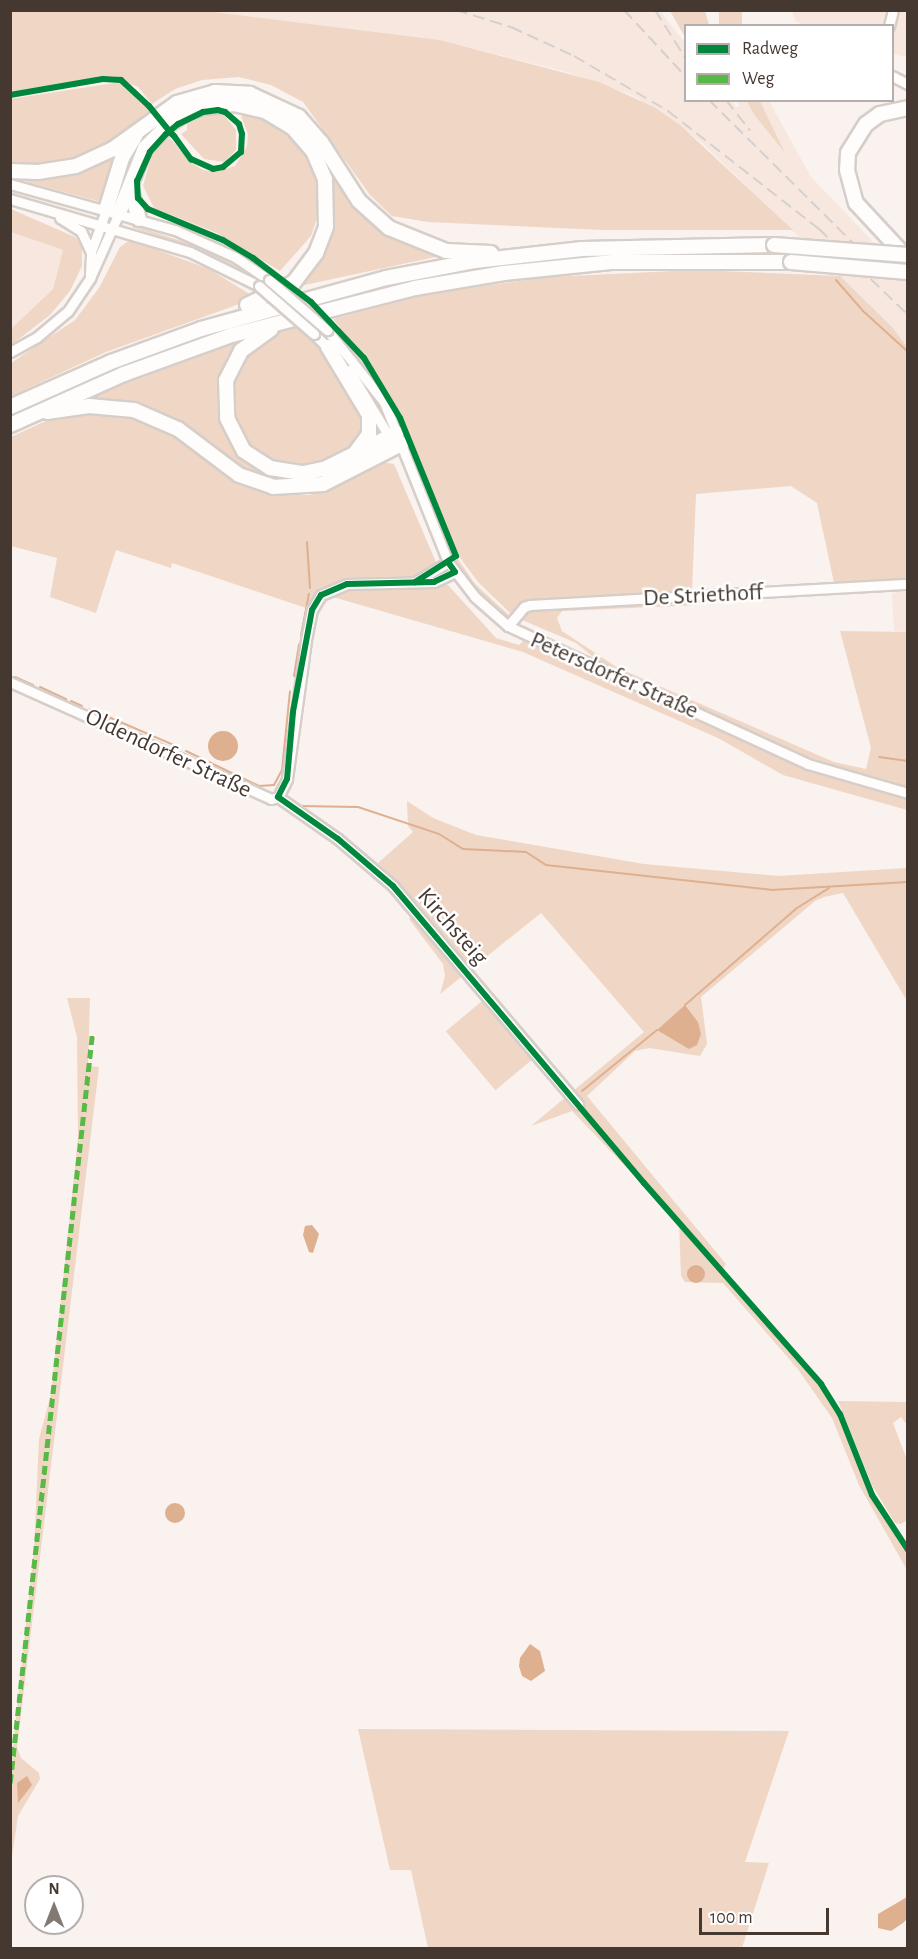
<!DOCTYPE html>
<html>
<head>
<meta charset="utf-8">
<style>
	body { margin:0 }
	#map { position:relative; width:918px; height:1959px; overflow:hidden; background:#f9f2ee; font-family:"Alegreya Sans",sans-serif }
	div>[style] { position:absolute }
	.built>* { inset:0; background:#f7e7de }
	.green>* { inset:0; background:#f0d6c5; transform-origin:0 0 }
	.water>* { inset:0; background:#deb090 }
	.round { border-radius:50% }
	.stream>* { height:2px; margin:-1px; padding:0 1px; transform-origin:1px; border-radius:1px; background:#deb090 }
	.roads { filter:drop-shadow(2px 0 #d6cec9) drop-shadow(-2px 0 #d6cec9) drop-shadow(0 2px #d6cec9) drop-shadow(0 -2px #d6cec9) }
	.minor>* { height:9px; margin:-4.5px; padding:0 4.5px; transform-origin:4.5px; border-radius:4.5px; background:#fefdfc }
	.highway>* { height:14px; margin:-7px; padding:0 7px; transform-origin:7px; border-radius:7px; background:#fefdfc }
	.rail>* { height:2px; margin-top:-1px; transform-origin:0; background:repeating-linear-gradient(90deg,#d3d0cf 0 12px,transparent 0 18px) }
	.bridges { filter:drop-shadow(2px 0 #d6cec9) drop-shadow(-2px 0 #d6cec9) drop-shadow(0 2px #d6cec9) drop-shadow(0 -2px #d6cec9) }
	.minor-bridge>* { height:9px; margin:-4.5px; padding:0 4.5px; transform-origin:4.5px; border-radius:4.5px; background:#fefdfc }
	.highway-bridge>* { height:14px; margin:-7px; padding:0 7px; transform-origin:7px; border-radius:7px; background:#fefdfc }
	.quiet>* { height:4.5px; margin-top:-2.25px; transform-origin:0; background:repeating-linear-gradient(90deg,#58b947 0 9px,transparent 0 13.5px) }
	.cycleway>* { height:6px; margin:-3px; padding:0 3px; transform-origin:3px; border-radius:3px; background:#00873e }
	span { translate:-50% -50%; white-space:nowrap; text-align:center; line-height:1.15; -webkit-text-stroke:5px #fff; paint-order:stroke }
	.street-label { font-size:24px; color:#443831 }
	.frame { position:absolute; inset:0; border:12px solid #443831; pointer-events:none }
	.legend { position:absolute; left:684px; top:24px; width:210px; height:78px; box-sizing:border-box; background:#fff; border:2px solid #b4afad; margin:0; padding:8px 10px; list-style:none; font-size:18px; color:#443831 }
	.legend li { display:flex; align-items:center; gap:12px; height:30px }
	.legend b { width:30px; border:2px solid #b4afad }
	.north { position:absolute; left:24px; top:1875px; width:60px; height:60px; box-sizing:border-box; background:#fff; border:2px solid #b4afad; border-radius:50%; rotate:0deg; font-size:16px; font-weight:700; line-height:24px; text-align:center; color:#443831 }
	.north::after { content:''; display:block; margin:auto; width:21px; height:27px; background:#837973; clip-path:polygon(50% 0,100% 100%,50% 72%,0 100%) }
	.scale { position:absolute; left:699px; top:1908px; width:130px; height:27px; box-sizing:border-box; border:3px solid #443831; border-top:0; padding-left:8px; font-size:18px; line-height:21px; white-space:nowrap; color:#443831; -webkit-text-stroke:4px #fff; paint-order:stroke }
</style>
</head>
<body>
<div id="map">
	<div class="built">
		<i style="clip-path:polygon(206px 11px,660px 11px,685px 43px,686px 100px,731px 101px,736px 107px,740px 107px,737px 101px,747px 101px,785px 153px,760px 101px,769px 101px,811px 177px,907px 277px,907px 347px,893px 328px,702px 143px,654px 107px,629px 94px,570px 73px,440px 40px)"></i>
		<i style="clip-path:polygon(792px 11px,907px 11px,907px 57px,893px 54px,892px 26px,805px 25px,795px 21px)"></i>
		<i style="clip-path:polygon(11px 232px,63px 250px,53px 289px,11px 329px)"></i>
		<i style="clip-path:polygon(907px 591px,907px 632px,894px 631px,892px 593px)"></i>
	</div>
	<div class="green">
		<i style="clip-path:polygon(206px 11px,440px 40px,599px 82px,654px 107px,680px 125px,793px 230px,603px 230px,428px 222px,392px 216px,370px 195px,303px 102px,271px 85px,239px 77px,202px 80px,175px 89px,152px 104px,138px 87px,113px 76px,11px 92px,11px 11px)"></i>
		<i style="clip-path:polygon(670px 11px,705px 11px,709px 25px,686px 26px,685px 37px)"></i>
		<i style="left:719px;top:11px;width:23px;height:14px"></i>
		<i style="clip-path:polygon(121px 82px,152px 112px,121px 137px,95px 153px,56px 166px,11px 165px,10px 99px)"></i>
		<i style="clip-path:polygon(223px 96px,259px 101px,290px 117px,315px 142px,347px 193px,374px 223px,397px 239px,440px 256px,300px 286px,296px 284px,315px 261px,328px 233px,332px 207px,327px 173px,318px 151px,296px 125px,269px 108px,246px 100px,200px 102px,161px 121px,133px 155px,115px 201px,130px 156px,150px 128px,182px 105px)"></i>
		<i style="clip-path:polygon(747px 101px,760px 101px,785px 153px,753px 113px)"></i>
		<i style="clip-path:polygon(252px 113px,289px 134px,308px 156px,319px 182px,320px 210px,311px 236px,280px 271px,217px 233px,154px 208px,143px 186px,153px 151px,170px 138px,190px 162px,203px 170px,216px 172px,235px 166px,247px 146px,248px 134px,241px 116px)"></i>
		<i style="clip-path:polygon(211px 115px,224px 115px,236px 130px,236px 150px,224px 162px,204px 159px,181px 134px,187px 130px,187px 123px)"></i>
		<i style="clip-path:polygon(117px 155px,101px 202px,27px 182px,27px 179px,74px 174px)"></i>
		<i style="clip-path:polygon(11px 209px,75px 237px,82px 246px,82px 266px,70px 291px,50px 315px,11px 345px,11px 329px,53px 289px,63px 250px,11px 232px)"></i>
		<i style="clip-path:polygon(133px 225px,199px 247px,265px 281px,187px 246px,132px 227px)"></i>
		<i style="clip-path:polygon(130px 240px,209px 269px,256px 298px,106px 352px,11px 396px,11px 363px,75px 320px,99px 288px,120px 247px)"></i>
		<i style="clip-path:polygon(696px 270px,840px 276px,893px 328px,907px 347px,907px 579px,834px 583px,817px 503px,791px 486px,696px 494px,692px 592px,523px 604px,510px 613px,478px 582px,458px 555px,416px 455px,442px 528px,456px 556px,475px 584px,509px 615px,507px 617px,482px 597px,453px 559px,442px 539px,397px 420px,371px 374px,335px 328px,340px 327px,333px 319px,420px 296px,482px 286px,548px 277px)"></i>
		<i style="clip-path:polygon(295px 326px,319px 344px,360px 403px,365px 429px,355px 448px,314px 467px,274px 465px,245px 444px,234px 427px,230px 387px,246px 352px,270px 335px)"></i>
		<i style="clip-path:polygon(239px 342px,226px 361px,217px 398px,219px 417px,234px 450px,248px 464px,284px 480px,331px 476px,292px 485px,251px 477px,158px 413px,134px 404px,78px 401px)"></i>
		<i style="clip-path:polygon(119px 411px,177px 434px,227px 475px,281px 495px,310px 495px,382px 462px,394px 464px,438px 567px,415px 582px,332px 588px,312px 610px,172px 563px,171px 568px,116px 550px,96px 613px,50px 597px,57px 558px,11px 546px,11px 437px,63px 413px)"></i>
		<i style="clip-path:polygon(448px 585px,496px 638px,519px 645px,523px 641px,824px 775px,907px 799px,907px 810px,783px 775px,718px 738px,523px 652px,333px 597px,346px 589px)"></i>
		<i style="clip-path:polygon(697px 600px,699px 605px,562px 611px,557px 618px,562px 631px,618px 668px,834px 762px,866px 769px,871px 748px,840px 631px,907px 632px,907px 789px,796px 753px,604px 666px,576px 643px,520px 619px,527px 611px,538px 607px)"></i>
		<i style="clip-path:polygon(407px 801px,433px 818px,476px 835px,644px 864px,778px 876px,907px 868px,907px 1001px,843px 893px,824px 897px,815px 901px,701px 997px,707px 1044px,700px 1056px,649px 1048px,635px 1051px,587px 1096px,726px 1264px,722px 1271px,831px 1398px,872px 1495px,907px 1550px,907px 1570px,859px 1485px,832px 1418px,797px 1368px,723px 1283px,685px 1282px,681px 1276px,679px 1222px,572px 1111px,531px 1126px,644px 1032px,541px 913px,440px 994px,445px 976px,443px 964px,409px 919px,421px 907px,378px 863px,413px 832px,408px 826px)"></i>
		<i style="left:488px;top:996px;width:77px;height:55px;rotate:50deg"></i>
		<i style="clip-path:polygon(67px 998px,90px 998px,88px 1066px,99px 1067px,17px 1748px,21px 1758px,39px 1773px,40px 1779px,18px 1816px,11px 1863px,11px 1765px,34px 1549px,39px 1439px,51px 1394px,78px 1138px,77px 1037px)"></i>
		<i style="clip-path:polygon(838px 1401px,907px 1402px,907px 1425px,901px 1417px,893px 1423px,907px 1460px,907px 1520px,901px 1524px,895px 1523px,872px 1485px)"></i>
		<i style="clip-path:polygon(358px 1729px,789px 1731px,745px 1862px,769px 1863px,742px 1948px,428px 1948px,411px 1870px,390px 1870px)"></i>
	</div>
	<div class="water">
		<i class="round" style="left:208px;top:731px;width:30px;height:30px"></i>
		<i style="clip-path:polygon(685px 1005px,698px 1022px,701px 1034px,697px 1045px,689px 1049px,657px 1030px)"></i>
		<i style="clip-path:polygon(312px 1225px,319px 1234px,313px 1253px,309px 1252px,303px 1235px,305px 1226px)"></i>
		<i class="round" style="left:687px;top:1265px;width:18px;height:18px"></i>
		<i class="round" style="left:165px;top:1503px;width:20px;height:20px"></i>
		<i style="clip-path:polygon(530px 1644px,540px 1651px,545px 1671px,531px 1681px,522px 1676px,519px 1666px,520px 1658px)"></i>
		<i style="clip-path:polygon(27px 1776px,32px 1785px,18px 1803px,17px 1783px)"></i>
		<i style="clip-path:polygon(907px 1897px,907px 1919px,903px 1923px,891px 1931px,878px 1928px,878px 1914px)"></i>
	</div>
	<div class="stream">
		<i style="left:836px;top:280px;width:41px;rotate:48.9deg"></i>
		<i style="left:863px;top:311px;width:61px;rotate:42.3deg"></i>
		<i style="left:307px;top:542px;width:46px;rotate:86.3deg"></i>
		<i style="left:301px;top:635px;width:42px;rotate:-79deg"></i>
		<i style="left:294px;top:676px;width:32px;rotate:-81deg"></i>
		<i style="left:15px;top:677px;width:20px;rotate:24deg"></i>
		<i style="left:40px;top:687px;width:29px;rotate:25deg"></i>
		<i style="left:71px;top:701px;width:12px;rotate:24deg"></i>
		<i style="left:90px;top:709px;width:94px;rotate:23.3deg"></i>
		<i style="left:186px;top:751px;width:81px;rotate:25.6deg"></i>
		<i style="left:259px;top:786px;width:15px;rotate:-4deg"></i>
		<i style="left:274px;top:785px;width:17px;rotate:-62deg"></i>
		<i style="left:282px;top:770px;width:79px;rotate:-84.2deg"></i>
		<i style="left:879px;top:757px;width:29px;rotate:8deg"></i>
		<i style="left:299px;top:806px;width:59px;rotate:1deg"></i>
		<i style="left:358px;top:807px;width:85px;rotate:18.4deg"></i>
		<i style="left:439px;top:834px;width:28px;rotate:32deg"></i>
		<i style="left:463px;top:849px;width:63px;rotate:2.7deg"></i>
		<i style="left:526px;top:852px;width:24px;rotate:33deg"></i>
		<i style="left:546px;top:865px;width:226px;rotate:6.3deg"></i>
		<i style="left:771px;top:890px;width:137px;rotate:-3.3deg"></i>
		<i style="left:685px;top:1005px;width:148px;rotate:-40.9deg"></i>
		<i style="left:797px;top:908px;width:38px;rotate:-32deg"></i>
		<i style="left:582px;top:1091px;width:97px;rotate:-39.1deg"></i>
	</div>
	<div class="roads">
		<div class="minor">
			<i style="left:889px;top:26px;width:16px;rotate:-76deg"></i>
			<i style="left:892px;top:76px;width:18px;rotate:27deg"></i>
			<i style="left:10px;top:184px;width:171px;rotate:15.6deg"></i>
			<i style="left:175px;top:230px;width:66px;rotate:24.2deg"></i>
			<i style="left:235px;top:257px;width:41px;rotate:34.1deg"></i>
			<i style="left:10px;top:199px;width:188px;rotate:16.4deg"></i>
			<i style="left:190px;top:252px;width:77px;rotate:26.2deg"></i>
			<i style="left:60px;top:218px;width:25px;rotate:32deg"></i>
			<i style="left:81px;top:231px;width:23px;rotate:65deg"></i>
			<i style="left:90px;top:274px;width:22px;rotate:-87deg"></i>
			<i style="left:91px;top:252px;width:45px;rotate:-70.3deg"></i>
			<i style="left:327px;top:330px;width:92px;rotate:51.6deg"></i>
			<i style="left:384px;top:402px;width:172px;rotate:68.2deg"></i>
			<i style="left:448px;top:562px;width:44px;rotate:52.4deg"></i>
			<i style="left:475px;top:597px;width:44px;rotate:41.3deg"></i>
			<i style="left:508px;top:626px;width:330px;rotate:24.7deg"></i>
			<i style="left:808px;top:764px;width:104px;rotate:16.2deg"></i>
			<i style="left:314px;top:334px;width:24px;rotate:45deg"></i>
			<i style="left:10px;top:352px;width:31px;rotate:-29deg"></i>
			<i style="left:37px;top:337px;width:40px;rotate:-40deg"></i>
			<i style="left:68px;top:311px;width:40px;rotate:-56deg"></i>
			<i style="left:90px;top:278px;width:71px;rotate:-66deg"></i>
			<i style="left:349px;top:370px;width:82px;rotate:59deg"></i>
			<i style="left:415px;top:582px;width:39px;rotate:-31deg"></i>
			<i style="left:508px;top:626px;width:25px;rotate:-50deg"></i>
			<i style="left:524px;top:607px;width:6px;rotate:-18deg"></i>
			<i style="left:530px;top:605px;width:379px;rotate:-3.2deg"></i>
			<i style="left:10px;top:682px;width:286px;rotate:24.1deg"></i>
			<i style="left:271px;top:799px;width:7px;rotate:-16deg"></i>
			<i style="left:278px;top:797px;width:20px;rotate:-63deg"></i>
			<i style="left:287px;top:779px;width:140px;rotate:-82.2deg"></i>
			<i style="left:306px;top:640px;width:31px;rotate:-79deg"></i>
			<i style="left:312px;top:610px;width:17px;rotate:-59deg"></i>
			<i style="left:321px;top:595px;width:28px;rotate:-23deg"></i>
			<i style="left:347px;top:584px;width:87px;rotate:-1.3deg"></i>
			<i style="left:434px;top:582px;width:23px;rotate:-25deg"></i>
			<i style="left:278px;top:797px;width:73px;rotate:35deg"></i>
			<i style="left:338px;top:839px;width:72px;rotate:40.5deg"></i>
			<i style="left:393px;top:886px;width:286px;rotate:49.7deg"></i>
		</div>
		<div class="highway">
			<i style="left:908px;top:108px;width:29px;rotate:168deg"></i>
			<i style="left:880px;top:114px;width:17px;rotate:144deg"></i>
			<i style="left:866px;top:124px;width:34px;rotate:122deg"></i>
			<i style="left:848px;top:153px;width:17px;rotate:93deg"></i>
			<i style="left:847px;top:170px;width:34px;rotate:75deg"></i>
			<i style="left:856px;top:203px;width:76px;rotate:47.1deg"></i>
			<i style="left:10px;top:171px;width:28px;rotate:2deg"></i>
			<i style="left:38px;top:172px;width:38px;rotate:-9deg"></i>
			<i style="left:76px;top:166px;width:41px;rotate:-24.7deg"></i>
			<i style="left:113px;top:149px;width:79px;rotate:-35.7deg"></i>
			<i style="left:177px;top:103px;width:40px;rotate:-16deg"></i>
			<i style="left:215px;top:92px;width:35px;rotate:3deg"></i>
			<i style="left:250px;top:94px;width:54px;rotate:25.1deg"></i>
			<i style="left:299px;top:117px;width:33px;rotate:49deg"></i>
			<i style="left:321px;top:142px;width:70px;rotate:57.2deg"></i>
			<i style="left:359px;top:201px;width:40px;rotate:42deg"></i>
			<i style="left:389px;top:228px;width:61px;rotate:22deg"></i>
			<i style="left:446px;top:251px;width:45px;rotate:2.5deg"></i>
			<i style="left:130px;top:188px;width:32px;rotate:74deg"></i>
			<i style="left:106px;top:210px;width:54px;rotate:-72.9deg"></i>
			<i style="left:122px;top:158px;width:26px;rotate:-59deg"></i>
			<i style="left:119px;top:213px;width:70px;rotate:-68.2deg"></i>
			<i style="left:145px;top:148px;width:34px;rotate:-45deg"></i>
			<i style="left:169px;top:124px;width:20px;rotate:-33deg"></i>
			<i style="left:186px;top:113px;width:20px;rotate:-18deg"></i>
			<i style="left:205px;top:107px;width:29px;rotate:-6deg"></i>
			<i style="left:234px;top:104px;width:32px;rotate:13deg"></i>
			<i style="left:265px;top:111px;width:31px;rotate:31deg"></i>
			<i style="left:292px;top:127px;width:32px;rotate:49deg"></i>
			<i style="left:313px;top:151px;width:30px;rotate:67deg"></i>
			<i style="left:325px;top:179px;width:48px;rotate:88.8deg"></i>
			<i style="left:326px;top:227px;width:28px;rotate:111deg"></i>
			<i style="left:316px;top:253px;width:38px;rotate:127deg"></i>
			<i style="left:293px;top:283px;width:51px;rotate:154.4deg"></i>
			<i style="left:271px;top:329px;width:37px;rotate:144deg"></i>
			<i style="left:241px;top:351px;width:33px;rotate:117deg"></i>
			<i style="left:226px;top:380px;width:38px;rotate:88deg"></i>
			<i style="left:227px;top:418px;width:37px;rotate:63deg"></i>
			<i style="left:244px;top:451px;width:31px;rotate:33deg"></i>
			<i style="left:270px;top:468px;width:33px;rotate:9deg"></i>
			<i style="left:303px;top:473px;width:21px;rotate:-11deg"></i>
			<i style="left:324px;top:469px;width:81px;rotate:-26.3deg"></i>
			<i style="left:328px;top:347px;width:79px;rotate:58.9deg"></i>
			<i style="left:369px;top:415px;width:19px;rotate:90deg"></i>
			<i style="left:369px;top:434px;width:22px;rotate:126deg"></i>
			<i style="left:10px;top:407px;width:111px;rotate:-24deg"></i>
			<i style="left:111px;top:362px;width:96px;rotate:-20.1deg"></i>
			<i style="left:201px;top:329px;width:192px;rotate:-15.4deg"></i>
			<i style="left:386px;top:278px;width:91px;rotate:-10.8deg"></i>
			<i style="left:475px;top:261px;width:108px;rotate:-6.4deg"></i>
			<i style="left:582px;top:249px;width:192px;rotate:-1.2deg"></i>
			<i style="left:47px;top:412px;width:42px;rotate:-8.1deg"></i>
			<i style="left:89px;top:406px;width:45px;rotate:5.1deg"></i>
			<i style="left:134px;top:410px;width:48px;rotate:23.4deg"></i>
			<i style="left:178px;top:429px;width:76px;rotate:37deg"></i>
			<i style="left:239px;top:475px;width:36px;rotate:19deg"></i>
			<i style="left:273px;top:487px;width:50px;rotate:-3.4deg"></i>
			<i style="left:323px;top:484px;width:88px;rotate:-27.1deg"></i>
			<i style="left:10px;top:425px;width:125px;rotate:-24.1deg"></i>
			<i style="left:124px;top:374px;width:115px;rotate:-19.9deg"></i>
			<i style="left:232px;top:335px;width:189px;rotate:-14.4deg"></i>
			<i style="left:415px;top:288px;width:90px;rotate:-9.6deg"></i>
			<i style="left:504px;top:273px;width:110px;rotate:-5.8deg"></i>
			<i style="left:613px;top:262px;width:178px"></i>
		</div>
	</div>
	<div class="rail">
		<i style="left:456px;top:10px;width:58px;rotate:17.2deg"></i>
		<i style="left:511px;top:27px;width:69px;rotate:24.7deg"></i>
		<i style="left:574px;top:56px;width:109px;rotate:30.3deg"></i>
		<i style="left:668px;top:111px;width:192px;rotate:38deg"></i>
		<i style="left:819px;top:229px;width:124px;rotate:44deg"></i>
		<i style="left:624px;top:10px;width:91px;rotate:47.2deg"></i>
		<i style="left:655px;top:10px;width:58px;rotate:57.7deg"></i>
		<i style="left:709px;top:100px;width:235px;rotate:44.8deg"></i>
		<i style="left:726px;top:100px;width:39px;rotate:52deg"></i>
	</div>
	<div class="bridges">
		<div class="minor-bridge">
			<i style="left:269px;top:280px;width:77px;rotate:40.8deg"></i>
			<i style="left:259px;top:286px;width:73px;rotate:41.1deg"></i>
		</div>
		<div class="highway-bridge">
			<i style="left:774px;top:245px;width:134px;rotate:4.3deg"></i>
			<i style="left:791px;top:262px;width:117px;rotate:4.9deg"></i>
		</div>
	</div>
	<div class="quiet">
		<i style="left:10px;top:1783px;width:752px;rotate:-83.74deg"></i>
	</div>
	<div class="cycleway">
		<i style="left:10px;top:95px;width:94px;rotate:-9.8deg"></i>
		<i style="left:103px;top:79px;width:18px;rotate:3deg"></i>
		<i style="left:121px;top:80px;width:38px;rotate:43deg"></i>
		<i style="left:149px;top:106px;width:36px;rotate:51deg"></i>
		<i style="left:172px;top:134px;width:3px;rotate:45deg"></i>
		<i style="left:174px;top:136px;width:29px;rotate:54deg"></i>
		<i style="left:191px;top:159px;width:24px;rotate:24deg"></i>
		<i style="left:213px;top:169px;width:10px;rotate:-11deg"></i>
		<i style="left:223px;top:167px;width:23px;rotate:-40deg"></i>
		<i style="left:241px;top:152px;width:18px;rotate:-87deg"></i>
		<i style="left:242px;top:134px;width:10px;rotate:-107deg"></i>
		<i style="left:239px;top:124px;width:18px;rotate:-139deg"></i>
		<i style="left:225px;top:112px;width:7px;rotate:-164deg"></i>
		<i style="left:218px;top:110px;width:15px;rotate:172deg"></i>
		<i style="left:203px;top:112px;width:28px;rotate:154deg"></i>
		<i style="left:178px;top:124px;width:16px;rotate:140deg"></i>
		<i style="left:166px;top:134px;width:24px;rotate:132deg"></i>
		<i style="left:150px;top:152px;width:32px;rotate:114deg"></i>
		<i style="left:137px;top:181px;width:17px;rotate:87deg"></i>
		<i style="left:138px;top:198px;width:15px;rotate:48deg"></i>
		<i style="left:148px;top:209px;width:81px;rotate:22.5deg"></i>
		<i style="left:223px;top:240px;width:35px;rotate:31deg"></i>
		<i style="left:253px;top:258px;width:73px;rotate:37.2deg"></i>
		<i style="left:311px;top:302px;width:77px;rotate:46.6deg"></i>
		<i style="left:364px;top:358px;width:70px;rotate:59deg"></i>
		<i style="left:400px;top:418px;width:149px;rotate:67.9deg"></i>
		<i style="left:456px;top:556px;width:49px;rotate:147.6deg"></i>
		<i style="left:448px;top:562px;width:12px;rotate:55deg"></i>
		<i style="left:455px;top:572px;width:23px;rotate:155deg"></i>
		<i style="left:434px;top:582px;width:87px;rotate:178.7deg"></i>
		<i style="left:347px;top:584px;width:28px;rotate:157deg"></i>
		<i style="left:321px;top:595px;width:17px;rotate:121deg"></i>
		<i style="left:312px;top:610px;width:104px;rotate:100.6deg"></i>
		<i style="left:293px;top:712px;width:67px;rotate:95.1deg"></i>
		<i style="left:287px;top:779px;width:20px;rotate:117deg"></i>
		<i style="left:278px;top:797px;width:73px;rotate:35deg"></i>
		<i style="left:338px;top:839px;width:72px;rotate:40.5deg"></i>
		<i style="left:393px;top:886px;width:389px;rotate:49.8deg"></i>
		<i style="left:644px;top:1183px;width:268px;rotate:48.6deg"></i>
		<i style="left:821px;top:1384px;width:36px;rotate:58deg"></i>
		<i style="left:840px;top:1414px;width:87px;rotate:68.4deg"></i>
		<i style="left:872px;top:1495px;width:66px;rotate:56.8deg"></i>
	</div>
	<div class="street-label">
		<span style="left:703px;top:596px;rotate:-3deg">De Striethoff</span>
		<span style="left:614px;top:676px;rotate:24deg">Petersdorfer Straße</span>
		<span style="left:168px;top:754px;rotate:25deg">Oldendorfer Straße</span>
		<span style="left:452px;top:927px;rotate:49deg">Kirchsteig</span>
	</div>
	<div class="frame"></div>
	<ul class="legend">
	<li><b style="height:8px;background:#00873e"></b>Radweg</li>
	<li><b style="height:8px;background:#58b947"></b>Weg</li>
	</ul>
	<div class="north">N</div>
	<div class="scale">100 m</div>
</div>
</body>
</html>
